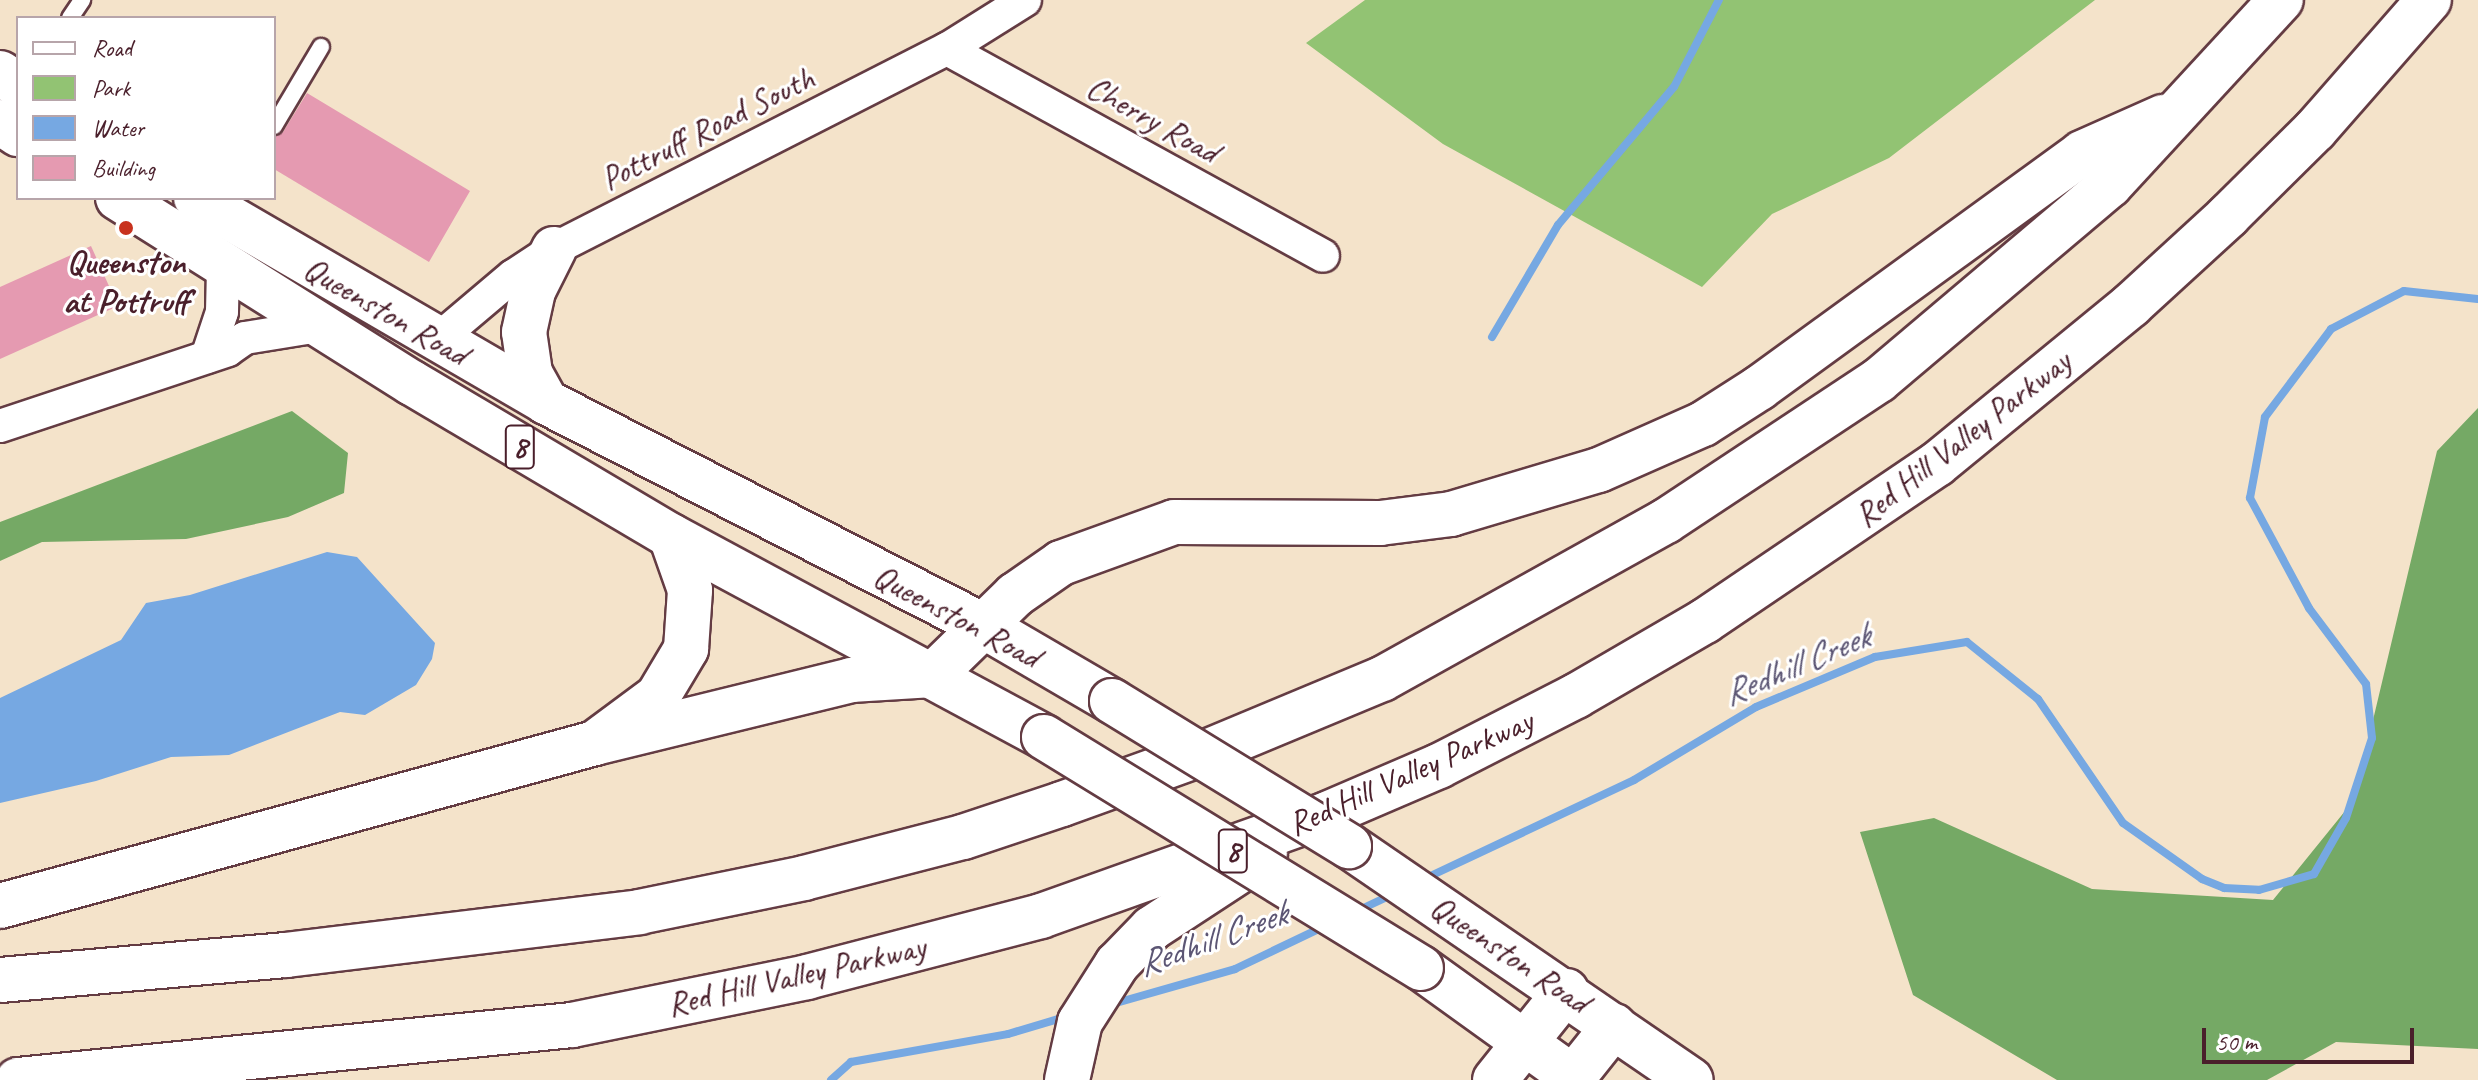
<!DOCTYPE html>
<html>
<head>
<meta charset="utf-8">
<style>
	body { margin:0 }
	#map { position:relative; width:2478px; height:1080px; overflow:hidden; background:#f4e3ca; font-family:Caveat,sans-serif }
	div>[style] { position:absolute }
	.green>* { inset:0; background:#92c373 }
	.forest>* { inset:0; background:#75a965 }
	.water>* { inset:0; background:#76a8e2 }
	.stream>* { height:8px; margin:-4px; padding:0 4px; transform-origin:4px; border-radius:4px; background:#76a8e2 }
	.building>* { inset:0; background:#e59ab1 }
	.roads { filter:drop-shadow(2px 0 #643c43) drop-shadow(-2px 0 #643c43) drop-shadow(0 2px #643c43) drop-shadow(0 -2px #643c43) }
	.service>* { height:16px; margin:-8px; padding:0 8px; transform-origin:8px; border-radius:8px; background:#fff }
	.minor>* { height:32px; margin:-16px; padding:0 16px; transform-origin:16px; border-radius:16px; background:#fff }
	.primary>* { height:44px; margin:-22px; padding:0 22px; transform-origin:22px; border-radius:22px; background:#fff }
	.motorway>* { height:44px; margin:-22px; padding:0 22px; transform-origin:22px; border-radius:22px; background:#fff }
	.bridges { filter:drop-shadow(2px 0 #643c43) drop-shadow(-2px 0 #643c43) drop-shadow(0 2px #643c43) drop-shadow(0 -2px #643c43) }
	.primary-bridge>* { height:44px; margin:-22px; padding:0 22px; transform-origin:22px; border-radius:22px; background:#fff }
	.dots>* { width:22px; height:22px; translate:-50% -50%; box-sizing:border-box; border:4px solid #fff; border-radius:50% }
	span { translate:-50% -50%; white-space:nowrap; text-align:center; line-height:1.15; -webkit-text-stroke:6px #fff; paint-order:stroke }
	.shield-label span { padding:2px 6px; background:#fff; border:2px solid; border-radius:6px; -webkit-text-stroke-width:0 }
	.shield-label { font-size:32px; color:#4a1f2b; font-weight:700 }
	.street-label { font-size:34px; color:#4a1f2b }
	.poi-label { font-size:34px; color:#4a1f2b; font-weight:700 }
	.water-label { font-size:36px; color:#5c5674; font-style:italic }
	.legend { position:absolute; left:16px; top:16px; width:260px; height:184px; box-sizing:border-box; background:#fff; border:2px solid #b7a5aa; margin:0; padding:10px 14px; list-style:none; font-size:24px; color:#4a1f2b }
	.legend li { display:flex; align-items:center; gap:16px; height:40px }
	.legend b { width:40px; border:2px solid #b7a5aa }
	.scale { position:absolute; left:2202px; top:1028px; width:212px; height:36px; box-sizing:border-box; border:4px solid #4a1f2b; border-top:0; padding-left:10px; font-size:24px; line-height:28px; white-space:nowrap; color:#4a1f2b; -webkit-text-stroke:6px #fff; paint-order:stroke }
</style>
</head>
<body>
<div id="map">
	<div class="green">
		<i style="clip-path:polygon(1365px 0,2095px 0,1889px 158px,1772px 214px,1702px 287px,1443px 144px,1306px 43px)"></i>
	</div>
	<div class="forest">
		<i style="clip-path:polygon(2478px 408px,2478px 1049px,2336px 1042px,2267px 1080px,2057px 1080px,1913px 995px,1860px 832px,1934px 818px,2092px 889px,2273px 900px,2354px 800px,2437px 451px)"></i>
		<i style="clip-path:polygon(292px 411px,348px 453px,344px 493px,288px 517px,186px 539px,42px 542px,0 561px,0 522px)"></i>
	</div>
	<div class="water">
		<i style="clip-path:polygon(327px 552px,357px 557px,435px 643px,432px 659px,416px 685px,365px 715px,340px 712px,229px 755px,171px 757px,96px 781px,0 803px,0 698px,121px 640px,146px 603px,190px 595px)"></i>
	</div>
	<div class="stream">
		<i style="left:1492px;top:337px;width:130px;rotate:-59.5deg"></i>
		<i style="left:1558px;top:225px;width:180px;rotate:-50deg"></i>
		<i style="left:1674px;top:87px;width:98px;rotate:-62.7deg"></i>
		<i style="left:1424px;top:879px;width:232px;rotate:-25.2deg"></i>
		<i style="left:1634px;top:780px;width:142px;rotate:-30.9deg"></i>
		<i style="left:1756px;top:707px;width:129px;rotate:-22.8deg"></i>
		<i style="left:1875px;top:657px;width:93px;rotate:-9.3deg"></i>
		<i style="left:1967px;top:642px;width:91px;rotate:38.8deg"></i>
		<i style="left:2038px;top:699px;width:150px;rotate:55.6deg"></i>
		<i style="left:2123px;top:823px;width:97px;rotate:35.3deg"></i>
		<i style="left:2202px;top:879px;width:24px;rotate:22deg"></i>
		<i style="left:2224px;top:888px;width:35px;rotate:3deg"></i>
		<i style="left:2259px;top:890px;width:57px;rotate:-16.2deg"></i>
		<i style="left:2314px;top:874px;width:64px;rotate:-60.3deg"></i>
		<i style="left:2346px;top:818px;width:84px;rotate:-72deg"></i>
		<i style="left:2372px;top:738px;width:54px;rotate:-96.3deg"></i>
		<i style="left:2366px;top:684px;width:95px;rotate:-126.9deg"></i>
		<i style="left:2309px;top:608px;width:125px;rotate:-118.2deg"></i>
		<i style="left:2250px;top:498px;width:82px;rotate:-79.5deg"></i>
		<i style="left:2265px;top:417px;width:110px;rotate:-53.1deg"></i>
		<i style="left:2331px;top:329px;width:82px;rotate:-27.5deg"></i>
		<i style="left:2404px;top:291px;width:74px;rotate:6.2deg"></i>
		<i style="left:1355px;top:912px;width:42px;rotate:-25.3deg"></i>
		<i style="left:1109px;top:1005px;width:131px;rotate:-15.9deg"></i>
		<i style="left:1235px;top:969px;width:100px;rotate:-25.5deg"></i>
		<i style="left:831px;top:1080px;width:27px;rotate:-42deg"></i>
		<i style="left:851px;top:1062px;width:159px;rotate:-10.1deg"></i>
		<i style="left:1008px;top:1034px;width:59px;rotate:-16.6deg"></i>
	</div>
	<div class="building">
		<i style="clip-path:polygon(307px 93px,470px 191px,429px 262px,274px 169px,274px 137px,283px 132px)"></i>
		<i style="clip-path:polygon(91px 246px,118px 306px,0 359px,0 287px)"></i>
	</div>
	<div class="roads">
		<div class="service">
			<i style="left:70px;top:18px;width:22px;rotate:-56deg"></i>
			<i style="left:274px;top:126px;width:92px;rotate:-59.3deg"></i>
		</div>
		<div class="minor">
			<i style="left:947px;top:49px;width:429px;rotate:28.8deg"></i>
			<i style="left:436px;top:341px;width:101px;rotate:-40.2deg"></i>
			<i style="left:513px;top:276px;width:49px;rotate:-33.4deg"></i>
			<i style="left:554px;top:249px;width:441px;rotate:-27deg"></i>
			<i style="left:947px;top:49px;width:92px;rotate:-32.1deg"></i>
			<i style="left:207px;top:357px;width:47px;rotate:-71.6deg"></i>
			<i style="left:222px;top:312px;width:45px;rotate:-88.7deg"></i>
			<i style="left:0;top:426px;width:240px;rotate:-18.4deg"></i>
			<i style="left:228px;top:350px;width:21px;rotate:-35deg"></i>
			<i style="left:245px;top:338px;width:75px;rotate:-9.2deg"></i>
		</div>
		<div class="primary">
			<i style="left:0;top:73px;width:22px;rotate:34deg"></i>
			<i style="left:0;top:122px;width:22px;rotate:34deg"></i>
			<i style="left:118px;top:198px;width:347px;rotate:32.2deg"></i>
			<i style="left:412px;top:383px;width:301px;rotate:30.6deg"></i>
			<i style="left:671px;top:536px;width:424px;rotate:28.3deg"></i>
			<i style="left:196px;top:198px;width:405px;rotate:30.2deg"></i>
			<i style="left:546px;top:402px;width:490px;rotate:27.1deg"></i>
			<i style="left:982px;top:625px;width:151px;rotate:30.3deg"></i>
			<i style="left:546px;top:402px;width:33px;rotate:-119deg"></i>
			<i style="left:530px;top:373px;width:41px;rotate:-98.3deg"></i>
			<i style="left:524px;top:332px;width:42px;rotate:-77.6deg"></i>
			<i style="left:533px;top:291px;width:47px;rotate:-63.4deg"></i>
			<i style="left:1349px;top:846px;width:414px;rotate:34.4deg"></i>
			<i style="left:1421px;top:968px;width:192px;rotate:35.7deg"></i>
		</div>
		<div class="motorway">
			<i style="left:595px;top:743px;width:264px;rotate:-13.8deg"></i>
			<i style="left:851px;top:680px;width:82px;rotate:-3.5deg"></i>
			<i style="left:933px;top:675px;width:115px;rotate:-44.3deg"></i>
			<i style="left:1015px;top:595px;width:56px;rotate:-34.8deg"></i>
			<i style="left:1061px;top:563px;width:120px;rotate:-19.9deg"></i>
			<i style="left:1174px;top:522px;width:206px;rotate:0.3deg"></i>
			<i style="left:1380px;top:523px;width:72px;rotate:-7.2deg"></i>
			<i style="left:1451px;top:514px;width:154px;rotate:-16.6deg"></i>
			<i style="left:1599px;top:470px;width:114px;rotate:-23.9deg"></i>
			<i style="left:1703px;top:424px;width:67px;rotate:-32.7deg"></i>
			<i style="left:1759px;top:388px;width:399px;rotate:-36deg"></i>
			<i style="left:2082px;top:153px;width:89px;rotate:-24deg"></i>
			<i style="left:0;top:906px;width:617px;rotate:-15.32deg"></i>
			<i style="left:595px;top:743px;width:79px;rotate:-36.7deg"></i>
			<i style="left:658px;top:696px;width:55px;rotate:-59.2deg"></i>
			<i style="left:686px;top:649px;width:59px;rotate:-86.1deg"></i>
			<i style="left:690px;top:590px;width:57px;rotate:-109.4deg"></i>
			<i style="left:0;top:980px;width:287px;rotate:-5deg"></i>
			<i style="left:286px;top:955px;width:356px;rotate:-6.9deg"></i>
			<i style="left:639px;top:912px;width:168px;rotate:-11.6deg"></i>
			<i style="left:804px;top:878px;width:164px;rotate:-14.5deg"></i>
			<i style="left:963px;top:837px;width:104px;rotate:-18.4deg"></i>
			<i style="left:1062px;top:804px;width:151px;rotate:-19.8deg"></i>
			<i style="left:1204px;top:753px;width:193px;rotate:-22.6deg"></i>
			<i style="left:1382px;top:679px;width:325px;rotate:-29.1deg"></i>
			<i style="left:1666px;top:521px;width:255px;rotate:-33.5deg"></i>
			<i style="left:1879px;top:380px;width:302px;rotate:-40.2deg"></i>
			<i style="left:2110px;top:185px;width:252px;rotate:-47.3deg"></i>
			<i style="left:18px;top:1080px;width:557px;rotate:-5.67deg"></i>
			<i style="left:572px;top:1025px;width:240px;rotate:-11.5deg"></i>
			<i style="left:807px;top:977px;width:242px;rotate:-14.6deg"></i>
			<i style="left:1041px;top:916px;width:304px;rotate:-19.6deg"></i>
			<i style="left:1327px;top:814px;width:122px;rotate:-23.2deg"></i>
			<i style="left:1439px;top:766px;width:154px;rotate:-27.1deg"></i>
			<i style="left:1576px;top:696px;width:149px;rotate:-30.2deg"></i>
			<i style="left:1705px;top:621px;width:280px;rotate:-34.1deg"></i>
			<i style="left:1937px;top:464px;width:251px;rotate:-39.3deg"></i>
			<i style="left:2131px;top:305px;width:132px;rotate:-42.5deg"></i>
			<i style="left:2228px;top:216px;width:122px;rotate:-44.7deg"></i>
			<i style="left:2315px;top:130px;width:173px;rotate:-48.8deg"></i>
			<i style="left:1067px;top:1080px;width:59px;rotate:-77.4deg"></i>
			<i style="left:1080px;top:1022px;width:69px;rotate:-57.5deg"></i>
			<i style="left:1117px;top:964px;width:50px;rotate:-45.8deg"></i>
			<i style="left:1152px;top:928px;width:135px;rotate:-33.2deg"></i>
			<i style="left:1495px;top:1080px;width:114px;rotate:-51.4deg"></i>
			<i style="left:1571px;top:1080px;width:69px;rotate:-51.5deg"></i>
		</div>
	</div>
	<div class="bridges">
		<div class="primary-bridge">
			<i style="left:1112px;top:701px;width:278px;rotate:31.5deg"></i>
			<i style="left:1044px;top:737px;width:442px;rotate:31.5deg"></i>
		</div>
	</div>
	<div class="dots">
		<i style="left:126px;top:228px;background:#c8321e"></i>
	</div>
	<div class="shield-label">
		<span style="left:520px;top:447px">8</span>
		<span style="left:1233px;top:851px">8</span>
	</div>
	<div class="street-label">
		<span style="left:1153px;top:119px;rotate:29deg">Cherry Road</span>
		<span style="left:707px;top:128px;rotate:-27deg">Pottruff Road South</span>
		<span style="left:386px;top:311px;rotate:30deg">Queenston Road</span>
		<span style="left:1962px;top:438px;rotate:-38deg">Red Hill Valley Parkway</span>
		<span style="left:957px;top:616px;rotate:28deg">Queenston Road</span>
		<span style="left:1410px;top:772px;rotate:-24deg">Red Hill Valley Parkway</span>
		<span style="left:1510px;top:954px;rotate:34deg">Queenston Road</span>
		<span style="left:796px;top:975px;rotate:-13deg">Red Hill Valley Parkway</span>
	</div>
	<div class="poi-label">
		<span style="left:126px;top:281px">Queenston<br>at Pottruff</span>
	</div>
	<div class="water-label">
		<span style="left:1796px;top:665px;rotate:-23deg">Redhill Creek</span>
		<span style="left:1212px;top:939px;rotate:-20deg">Redhill Creek</span>
	</div>
	<ul class="legend">
	<li><b style="height:10px;background:#fff"></b>Road</li>
	<li><b style="height:22px;background:#92c373"></b>Park</li>
	<li><b style="height:22px;background:#76a8e2"></b>Water</li>
	<li><b style="height:22px;background:#e59ab1"></b>Building</li>
	</ul>
	<div class="scale">50 m</div>
</div>
</body>
</html>
